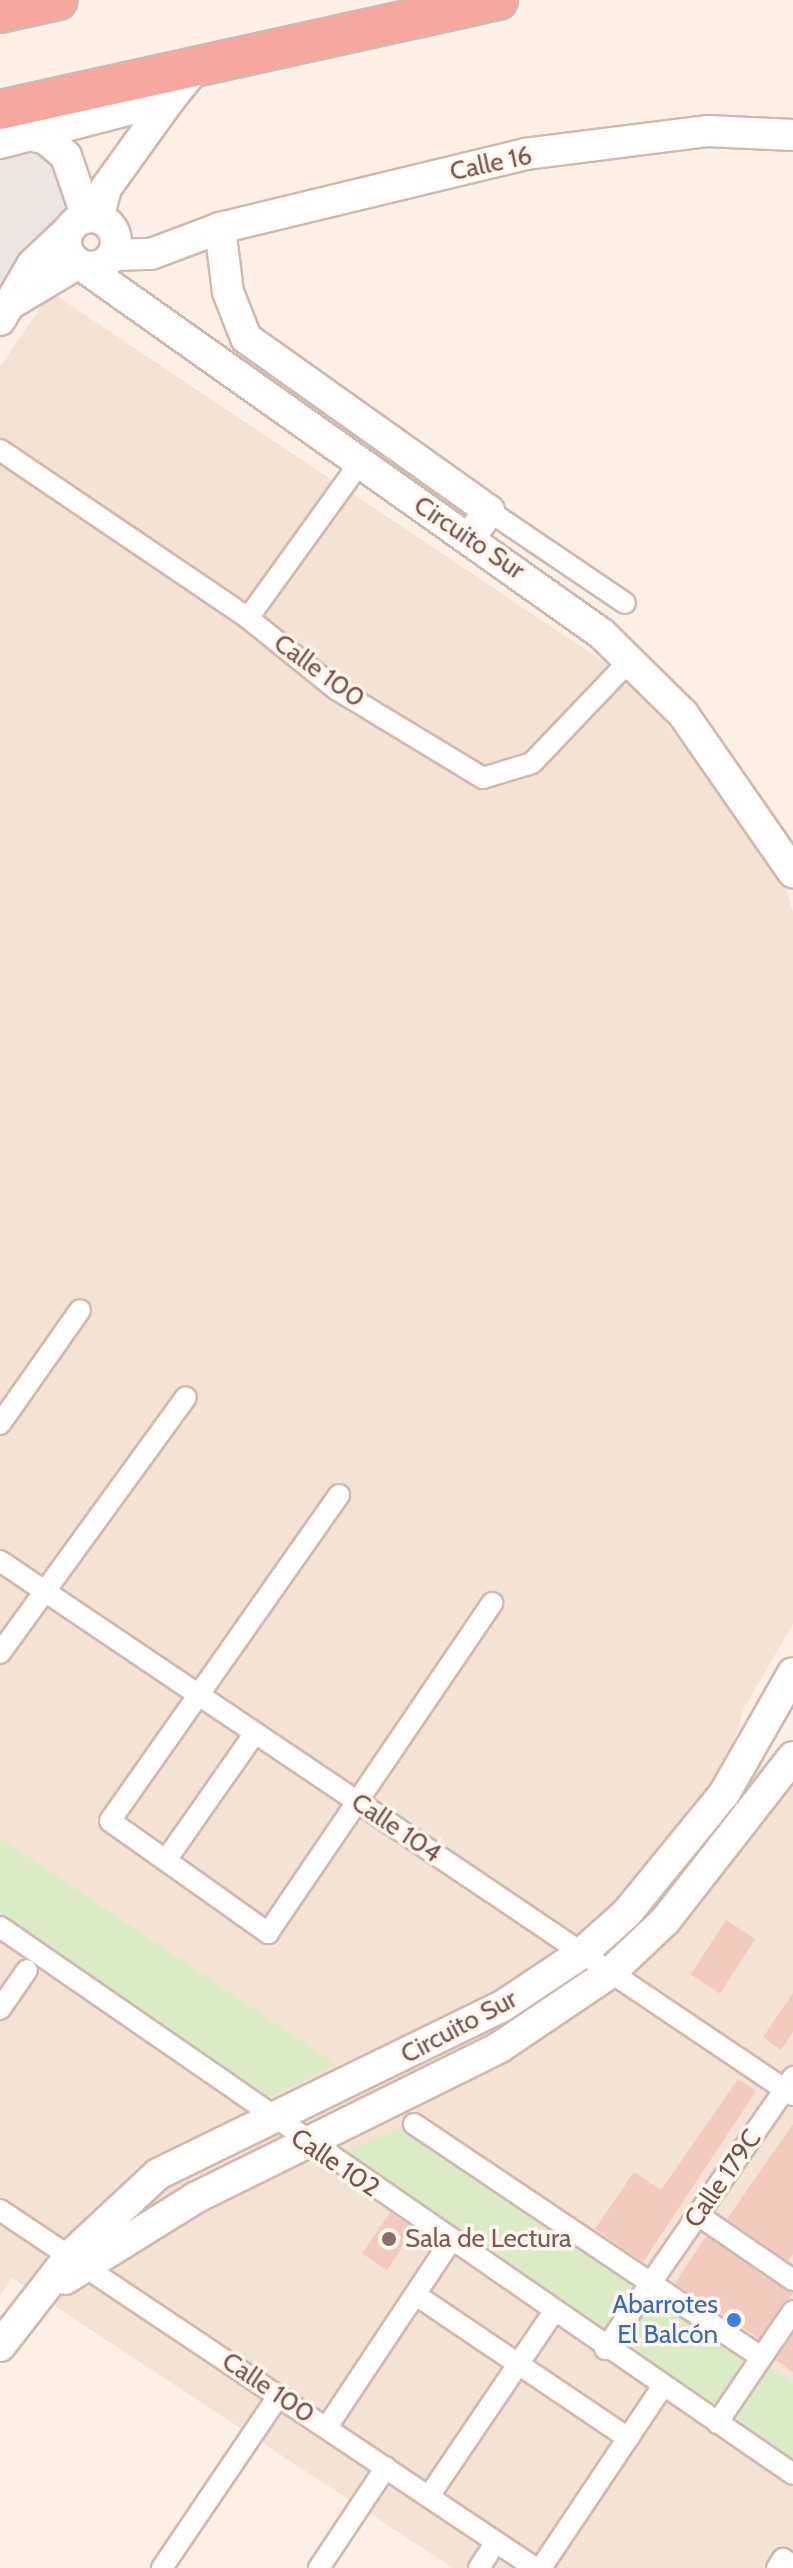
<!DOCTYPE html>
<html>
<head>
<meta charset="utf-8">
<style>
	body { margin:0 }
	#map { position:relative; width:793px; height:2568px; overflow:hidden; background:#fdf1e7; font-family:Cabin,sans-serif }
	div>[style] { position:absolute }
	.residential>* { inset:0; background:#f4e2d5 }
	.industrial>* { inset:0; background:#ede5e1 }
	.green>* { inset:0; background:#daebc5 }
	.building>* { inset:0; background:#f2cbbe; transform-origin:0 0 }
	.roads { filter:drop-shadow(2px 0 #d1b9af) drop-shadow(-2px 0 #d1b9af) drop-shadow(0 2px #d1b9af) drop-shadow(0 -2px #d1b9af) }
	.street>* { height:20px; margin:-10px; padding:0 10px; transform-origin:10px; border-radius:10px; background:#fff }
	.secondary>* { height:30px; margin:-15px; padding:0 15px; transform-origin:15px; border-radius:15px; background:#fff }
	.secondary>.ring { margin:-15px; padding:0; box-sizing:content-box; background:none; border:30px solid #fff; border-radius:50% }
	.highway>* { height:38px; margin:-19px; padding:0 19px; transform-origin:19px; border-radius:19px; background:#f7a89e }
	.dots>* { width:22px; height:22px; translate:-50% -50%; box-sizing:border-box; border:4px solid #fff6ee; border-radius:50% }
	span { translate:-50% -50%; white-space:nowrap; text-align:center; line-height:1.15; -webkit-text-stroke:7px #fff6ee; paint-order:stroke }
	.street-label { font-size:26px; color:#77544b }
	.education-label { font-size:26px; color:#785e54 }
	.left { translate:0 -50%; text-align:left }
	.shop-label { font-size:26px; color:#366cbe }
	.right { translate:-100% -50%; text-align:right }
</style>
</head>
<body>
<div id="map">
	<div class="residential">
		<i style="clip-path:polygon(51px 292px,637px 684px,784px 882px,793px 912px,793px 1624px,743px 1710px,733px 1745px,793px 1788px,793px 2568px,453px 2568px,12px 2278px,0 2296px,0 367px)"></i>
	</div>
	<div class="industrial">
		<i style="clip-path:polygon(0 134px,64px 142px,93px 203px,0 340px)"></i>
	</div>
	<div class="green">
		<i style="clip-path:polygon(0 1838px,336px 2064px,264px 2100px,0 1921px)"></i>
		<i style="clip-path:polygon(404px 2127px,793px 2382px,793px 2465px,336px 2156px)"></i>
	</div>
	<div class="building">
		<i style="left:726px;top:1920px;width:35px;height:65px;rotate:33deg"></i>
		<i style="clip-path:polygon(793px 1993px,793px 2032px,781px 2050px,763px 2037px)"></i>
		<i style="clip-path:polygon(738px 2079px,756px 2091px,643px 2262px,595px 2229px,634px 2172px,661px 2190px)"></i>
		<i style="clip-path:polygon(793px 2124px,793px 2254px,788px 2261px,727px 2219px)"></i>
		<i style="left:390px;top:2212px;width:30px;height:50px;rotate:34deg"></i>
		<i style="left:706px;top:2236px;width:104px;height:57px;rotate:33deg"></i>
		<i style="clip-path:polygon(793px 2334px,793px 2372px,776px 2360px)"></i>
	</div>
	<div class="roads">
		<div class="street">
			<i style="left:0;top:450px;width:300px;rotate:34.1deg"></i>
			<i style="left:248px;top:618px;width:113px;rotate:38.9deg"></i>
			<i style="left:336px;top:689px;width:172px;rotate:31.2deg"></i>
			<i style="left:483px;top:778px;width:51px;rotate:-17deg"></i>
			<i style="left:532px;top:763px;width:141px;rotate:-46.4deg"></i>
			<i style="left:489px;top:511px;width:164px;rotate:34.1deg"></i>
			<i style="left:248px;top:618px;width:190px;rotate:-54.2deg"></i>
			<i style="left:0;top:1424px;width:139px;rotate:-54.9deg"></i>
			<i style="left:339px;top:1495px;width:398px;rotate:125.1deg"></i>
			<i style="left:110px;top:1821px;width:194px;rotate:35.3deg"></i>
			<i style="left:268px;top:1933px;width:399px;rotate:-55.8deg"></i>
			<i style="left:0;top:1561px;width:956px;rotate:33.96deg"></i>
			<i style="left:0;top:1653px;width:316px;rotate:-54deg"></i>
			<i style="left:166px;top:1860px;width:155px;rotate:-55deg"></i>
			<i style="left:0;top:1927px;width:963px;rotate:34.6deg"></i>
			<i style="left:0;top:2009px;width:47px;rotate:-55.3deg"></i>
			<i style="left:414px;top:2124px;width:418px;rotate:33.9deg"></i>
			<i style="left:0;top:2210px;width:644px;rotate:33.79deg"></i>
			<i style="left:698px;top:2215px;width:115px;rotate:34.4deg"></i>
			<i style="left:416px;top:2295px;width:256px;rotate:34deg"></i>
			<i style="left:605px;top:2349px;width:331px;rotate:-55.3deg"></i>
			<i style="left:717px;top:2423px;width:135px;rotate:-55.8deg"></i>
			<i style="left:327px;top:2427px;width:222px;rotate:-56.4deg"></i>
			<i style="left:429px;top:2496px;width:221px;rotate:-55.9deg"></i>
			<i style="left:162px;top:2568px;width:209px;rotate:-55.9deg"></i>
			<i style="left:319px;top:2568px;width:121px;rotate:-56.4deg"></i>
			<i style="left:479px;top:2568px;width:31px;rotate:-57deg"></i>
			<i style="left:541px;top:2568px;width:218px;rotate:-56.2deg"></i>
			<i style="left:777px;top:2568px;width:11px;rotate:-56deg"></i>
			<i style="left:783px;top:2559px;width:12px;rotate:35deg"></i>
		</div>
		<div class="secondary">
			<i style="left:30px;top:135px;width:16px;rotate:14deg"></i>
			<i style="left:46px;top:139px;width:26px;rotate:40deg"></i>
			<i style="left:66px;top:156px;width:65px;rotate:71deg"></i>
			<i style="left:0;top:143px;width:176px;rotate:-14.5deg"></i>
			<i style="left:170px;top:99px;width:40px;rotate:-51deg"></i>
			<i class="ring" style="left:66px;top:217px;width:20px;height:20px"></i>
			<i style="left:98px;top:218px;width:31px;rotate:-75deg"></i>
			<i style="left:106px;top:188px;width:110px;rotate:-54.3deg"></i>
			<i style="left:220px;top:228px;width:64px;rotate:82.9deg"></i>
			<i style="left:228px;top:292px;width:49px;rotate:68.6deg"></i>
			<i style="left:246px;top:338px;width:298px;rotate:35.4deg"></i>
			<i style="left:489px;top:511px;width:32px;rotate:126deg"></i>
			<i style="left:114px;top:255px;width:37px;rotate:-2deg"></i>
			<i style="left:151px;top:254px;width:74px;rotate:-20.6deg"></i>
			<i style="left:220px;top:228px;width:314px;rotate:-13.6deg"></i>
			<i style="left:525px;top:154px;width:183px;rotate:-7.2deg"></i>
			<i style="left:707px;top:131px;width:86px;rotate:2.7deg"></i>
			<i style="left:84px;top:267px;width:635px;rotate:35.32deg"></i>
			<i style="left:602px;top:634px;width:114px;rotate:44.6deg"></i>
			<i style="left:683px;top:714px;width:193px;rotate:55.2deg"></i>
			<i style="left:12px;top:303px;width:76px;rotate:-31deg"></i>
			<i style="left:0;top:320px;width:64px;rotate:-59.8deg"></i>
			<i style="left:32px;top:265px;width:51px;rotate:-43.4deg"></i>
			<i style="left:65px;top:2279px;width:153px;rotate:-31.9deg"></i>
			<i style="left:195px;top:2198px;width:340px;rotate:-26.3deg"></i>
			<i style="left:500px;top:2047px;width:134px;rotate:-34deg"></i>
			<i style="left:611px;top:1972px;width:74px;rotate:-43.4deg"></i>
			<i style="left:665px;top:1921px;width:208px;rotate:-52deg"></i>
			<i style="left:0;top:2346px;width:114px;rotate:-52.1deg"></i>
			<i style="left:70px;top:2256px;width:120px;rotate:-43deg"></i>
			<i style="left:158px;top:2174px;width:381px;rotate:-26deg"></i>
			<i style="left:501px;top:2007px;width:97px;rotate:-33.7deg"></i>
			<i style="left:582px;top:1953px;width:59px;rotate:-41.6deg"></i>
			<i style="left:626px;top:1914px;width:155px;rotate:-50.8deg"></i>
			<i style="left:724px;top:1794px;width:139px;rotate:-60.3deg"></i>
		</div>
		<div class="highway">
			<i style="left:0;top:13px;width:59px;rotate:-12.6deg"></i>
			<i style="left:0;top:110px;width:510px;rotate:-12.46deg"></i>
		</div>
	</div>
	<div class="dots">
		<i style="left:389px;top:2239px;background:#8d6e63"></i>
		<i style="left:734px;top:2320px;background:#3f7fe0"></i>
	</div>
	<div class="street-label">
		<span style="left:491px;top:164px;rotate:-12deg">Calle 16</span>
		<span style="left:469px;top:538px;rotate:34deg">Circuito Sur</span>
		<span style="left:319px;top:671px;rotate:36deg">Calle 100</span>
		<span style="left:396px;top:1828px;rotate:34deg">Calle 104</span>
		<span style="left:459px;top:2027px;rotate:-28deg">Circuito Sur</span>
		<span style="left:335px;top:2163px;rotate:34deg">Calle 102</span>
		<span style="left:723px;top:2179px;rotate:-55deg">Calle 179C</span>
		<span style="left:268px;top:2388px;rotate:34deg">Calle 100</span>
	</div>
	<div class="education-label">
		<span class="left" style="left:405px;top:2239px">Sala de Lectura</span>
	</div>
	<div class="shop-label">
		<span class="right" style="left:718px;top:2320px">Abarrotes<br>El Balcón</span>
	</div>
</div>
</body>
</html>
